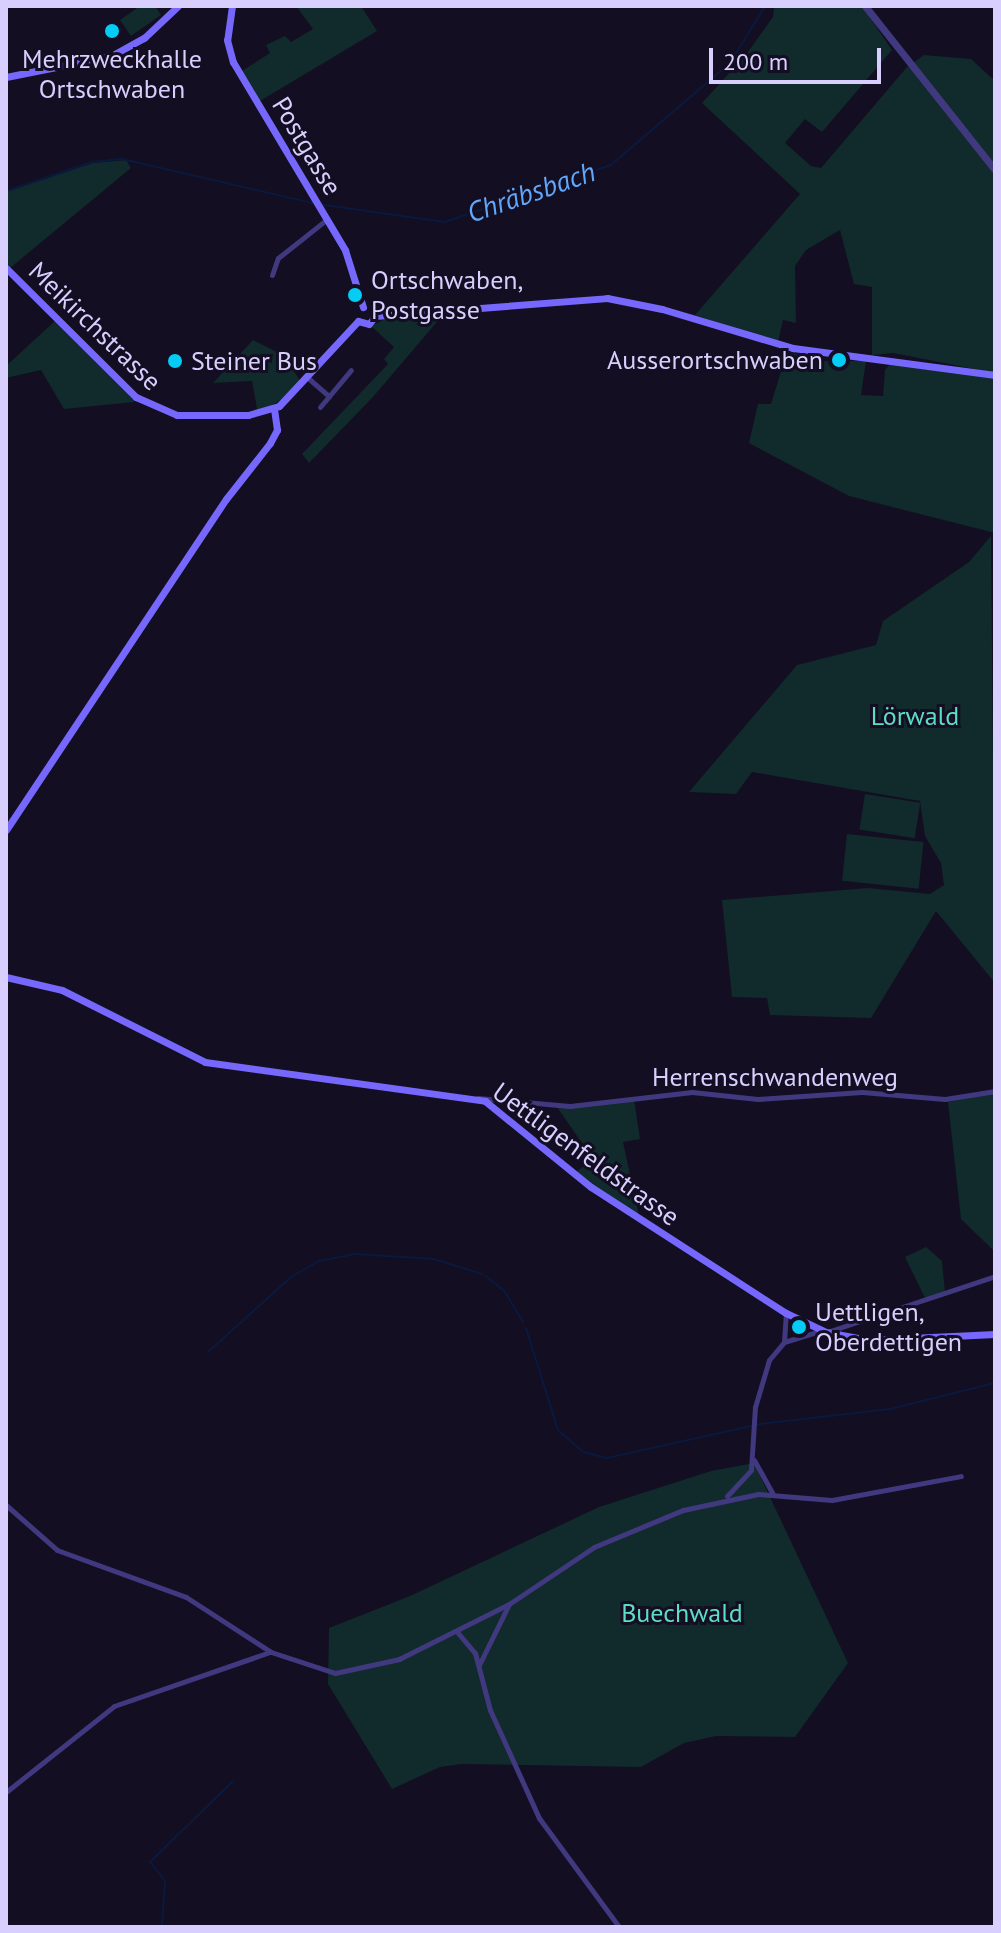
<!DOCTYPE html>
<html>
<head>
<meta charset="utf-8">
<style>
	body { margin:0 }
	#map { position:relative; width:1001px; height:1933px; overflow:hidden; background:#130e22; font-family:"PT Sans",sans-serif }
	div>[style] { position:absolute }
	.green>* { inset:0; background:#112a2b; transform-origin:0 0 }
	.stream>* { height:2px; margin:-1px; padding:0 1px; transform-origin:1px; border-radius:1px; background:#0a193e }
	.minor>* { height:5px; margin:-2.5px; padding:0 2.5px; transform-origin:2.5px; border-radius:2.5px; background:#413980 }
	.tertiary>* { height:7px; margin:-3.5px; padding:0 3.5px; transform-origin:3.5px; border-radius:3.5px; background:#413980 }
	.secondary>* { height:7px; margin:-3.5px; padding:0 3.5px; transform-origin:3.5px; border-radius:3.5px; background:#7668fd }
	.dots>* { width:22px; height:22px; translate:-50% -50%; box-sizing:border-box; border:4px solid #130e22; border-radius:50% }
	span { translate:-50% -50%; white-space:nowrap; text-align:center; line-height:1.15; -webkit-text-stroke:6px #130e22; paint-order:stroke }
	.poi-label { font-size:26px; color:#d8cffe }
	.left { translate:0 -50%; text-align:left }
	.right { translate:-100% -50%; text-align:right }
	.street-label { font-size:26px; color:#d8cffe }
	.park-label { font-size:26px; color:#5cddc6 }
	.water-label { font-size:28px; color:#5fa8fc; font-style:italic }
	.frame { position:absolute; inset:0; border:8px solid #d8cffe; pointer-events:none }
	.scale { position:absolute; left:709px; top:48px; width:172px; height:36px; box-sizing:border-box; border:4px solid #d8cffe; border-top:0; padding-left:10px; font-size:24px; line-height:28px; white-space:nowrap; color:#d8cffe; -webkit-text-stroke:6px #130e22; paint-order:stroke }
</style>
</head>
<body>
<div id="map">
	<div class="green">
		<i style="clip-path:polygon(140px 6px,155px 6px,161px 15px,131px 36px,120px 20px)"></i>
		<i style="clip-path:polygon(296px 6px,361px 6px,377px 31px,260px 101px,242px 71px,270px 53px,266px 45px,285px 36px,291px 42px,313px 29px)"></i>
		<i style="clip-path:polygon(774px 6px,862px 6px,892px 50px,822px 132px,805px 119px,785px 143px,811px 166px,821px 168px,907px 67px,924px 55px,971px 59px,995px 81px,995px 373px,893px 353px,872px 355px,872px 287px,854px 284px,840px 230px,806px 250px,795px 266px,796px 323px,783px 320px,778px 342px,695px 315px,800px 194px,702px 103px,745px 56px,773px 17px)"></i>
		<i style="clip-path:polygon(126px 160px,131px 168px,10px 268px,6px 264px,6px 192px,93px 163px)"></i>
		<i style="clip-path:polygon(442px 316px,373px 397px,309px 463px,302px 454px,388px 364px,384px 359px,394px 347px,371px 326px,383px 320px)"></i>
		<i style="clip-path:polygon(55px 321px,135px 400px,134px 402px,64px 409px,41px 370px,6px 378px,6px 366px)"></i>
		<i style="clip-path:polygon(253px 340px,285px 356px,303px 386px,258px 414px,252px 381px,213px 383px)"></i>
		<i style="clip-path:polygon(787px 352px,822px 361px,866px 361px,861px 395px,883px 396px,885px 370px,891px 363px,995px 378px,995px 533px,849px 496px,749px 443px,758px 404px,771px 404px)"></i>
		<i style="clip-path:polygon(991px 536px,995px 983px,936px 911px,871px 1018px,770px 1015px,767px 998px,732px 997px,722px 900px,868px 888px,930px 894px,944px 885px,941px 863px,925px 836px,920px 801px,752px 772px,736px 794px,689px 792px,797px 665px,876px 645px,883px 621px,969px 562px)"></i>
		<i style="left:865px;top:794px;width:56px;height:36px;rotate:9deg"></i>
		<i style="left:847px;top:834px;width:77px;height:47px;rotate:6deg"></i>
		<i style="clip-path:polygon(995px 1093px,995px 1252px,961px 1219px,948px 1102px)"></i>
		<i style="clip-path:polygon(634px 1099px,640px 1139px,623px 1142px,639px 1216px,575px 1173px,593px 1159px,557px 1107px)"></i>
		<i style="clip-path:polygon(926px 1247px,942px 1261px,945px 1293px,926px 1300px,905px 1257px)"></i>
		<i style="clip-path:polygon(754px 1463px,848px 1663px,795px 1737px,716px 1736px,684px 1743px,641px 1767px,461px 1764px,440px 1767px,392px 1789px,328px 1684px,329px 1628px,410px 1596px,599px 1507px,711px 1471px)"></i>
	</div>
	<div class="stream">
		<i style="left:6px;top:191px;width:91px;rotate:-18.6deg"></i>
		<i style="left:92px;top:162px;width:30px;rotate:-6deg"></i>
		<i style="left:122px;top:159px;width:195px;rotate:13deg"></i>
		<i style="left:324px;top:205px;width:122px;rotate:8deg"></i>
		<i style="left:445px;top:222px;width:176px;rotate:-19deg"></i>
		<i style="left:611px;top:165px;width:157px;rotate:-40.6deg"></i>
		<i style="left:730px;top:63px;width:67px;rotate:-58.4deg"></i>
		<i style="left:486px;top:1276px;width:25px;rotate:40deg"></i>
		<i style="left:505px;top:1292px;width:35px;rotate:59deg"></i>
		<i style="left:526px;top:1328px;width:107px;rotate:72.6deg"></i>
		<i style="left:558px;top:1430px;width:33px;rotate:41deg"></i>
		<i style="left:583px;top:1452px;width:25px;rotate:14deg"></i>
		<i style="left:607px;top:1458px;width:157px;rotate:-12.5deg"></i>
		<i style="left:760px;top:1424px;width:131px;rotate:-6.6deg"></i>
		<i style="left:890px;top:1409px;width:108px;rotate:-13.9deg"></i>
		<i style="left:208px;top:1352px;width:112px;rotate:-42.1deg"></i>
		<i style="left:291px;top:1277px;width:32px;rotate:-30deg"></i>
		<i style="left:319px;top:1261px;width:37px;rotate:-11deg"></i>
		<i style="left:355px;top:1254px;width:79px;rotate:3.6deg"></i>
		<i style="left:434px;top:1259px;width:50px;rotate:17.4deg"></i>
		<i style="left:162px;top:1927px;width:46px;rotate:-86.3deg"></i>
		<i style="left:165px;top:1881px;width:24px;rotate:-128deg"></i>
		<i style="left:150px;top:1862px;width:115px;rotate:-44.3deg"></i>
	</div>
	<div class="minor">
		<i style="left:272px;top:275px;width:18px;rotate:-71deg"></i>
		<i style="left:278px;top:258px;width:61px;rotate:-38.4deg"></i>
		<i style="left:308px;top:378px;width:28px;rotate:41deg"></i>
		<i style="left:320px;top:407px;width:48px;rotate:-50deg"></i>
		<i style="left:478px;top:1098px;width:92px;rotate:5deg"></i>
		<i style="left:570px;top:1106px;width:123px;rotate:-6.5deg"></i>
		<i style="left:692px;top:1092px;width:66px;rotate:6.1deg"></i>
		<i style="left:758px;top:1099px;width:104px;rotate:-3.9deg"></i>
		<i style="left:862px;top:1092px;width:83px;rotate:4.8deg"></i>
		<i style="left:945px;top:1099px;width:51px;rotate:-9.1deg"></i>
		<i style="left:830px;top:1331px;width:174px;rotate:-18.4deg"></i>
		<i style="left:784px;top:1341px;width:28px;rotate:-86deg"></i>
		<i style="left:754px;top:1460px;width:38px;rotate:61deg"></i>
		<i style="left:727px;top:1496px;width:35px;rotate:-47deg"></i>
		<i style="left:751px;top:1470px;width:63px;rotate:-86.4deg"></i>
		<i style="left:755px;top:1407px;width:49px;rotate:-73.4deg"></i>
		<i style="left:769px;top:1360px;width:23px;rotate:-50deg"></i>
		<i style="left:784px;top:1342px;width:38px;rotate:-17deg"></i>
		<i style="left:6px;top:1505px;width:68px;rotate:41.4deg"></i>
		<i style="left:57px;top:1550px;width:137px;rotate:20deg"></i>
		<i style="left:186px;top:1597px;width:101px;rotate:32.9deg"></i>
		<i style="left:271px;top:1652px;width:67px;rotate:18.2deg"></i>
		<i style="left:335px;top:1673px;width:66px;rotate:-12.3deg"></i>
		<i style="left:399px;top:1659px;width:123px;rotate:-26.6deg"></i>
		<i style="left:458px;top:1633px;width:26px;rotate:50deg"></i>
		<i style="left:475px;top:1653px;width:59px;rotate:75.3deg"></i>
		<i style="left:490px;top:1710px;width:119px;rotate:65.6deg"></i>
		<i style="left:539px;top:1818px;width:135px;rotate:53.7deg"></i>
		<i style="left:479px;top:1665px;width:68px;rotate:-63.8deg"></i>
		<i style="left:509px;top:1604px;width:102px;rotate:-33.8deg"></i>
		<i style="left:594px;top:1547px;width:96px;rotate:-22.6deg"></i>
		<i style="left:683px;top:1510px;width:77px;rotate:-12deg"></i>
		<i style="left:758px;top:1494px;width:74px;rotate:4.6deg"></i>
		<i style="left:832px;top:1500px;width:131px;rotate:-10.5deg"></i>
		<i style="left:6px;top:1792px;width:138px;rotate:-38.5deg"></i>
		<i style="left:114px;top:1706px;width:165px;rotate:-19.1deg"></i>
	</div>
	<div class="tertiary">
		<i style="left:865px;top:6px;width:209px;rotate:51.6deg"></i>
	</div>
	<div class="secondary">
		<i style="left:232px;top:6px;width:34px;rotate:98deg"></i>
		<i style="left:227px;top:40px;width:23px;rotate:75deg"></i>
		<i style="left:233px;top:62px;width:219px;rotate:59.2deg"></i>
		<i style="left:345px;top:250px;width:60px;rotate:72.5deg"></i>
		<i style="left:6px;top:77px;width:107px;rotate:-11.3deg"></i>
		<i style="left:111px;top:56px;width:38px;rotate:-29deg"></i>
		<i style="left:144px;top:38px;width:47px;rotate:-43.3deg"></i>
		<i style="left:6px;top:268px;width:183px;rotate:44.8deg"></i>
		<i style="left:136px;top:397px;width:45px;rotate:23.7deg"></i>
		<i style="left:177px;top:415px;width:71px"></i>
		<i style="left:248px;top:415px;width:32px;rotate:-16deg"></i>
		<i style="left:279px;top:406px;width:116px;rotate:-47.1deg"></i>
		<i style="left:375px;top:316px;width:233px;rotate:-4.4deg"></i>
		<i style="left:607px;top:298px;width:56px;rotate:11.3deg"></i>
		<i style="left:662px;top:309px;width:137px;rotate:16.6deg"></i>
		<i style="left:793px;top:348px;width:204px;rotate:7.6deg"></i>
		<i style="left:358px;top:321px;width:11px;rotate:15deg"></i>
		<i style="left:369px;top:324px;width:10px;rotate:-53deg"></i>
		<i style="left:6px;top:830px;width:397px;rotate:-56.4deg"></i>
		<i style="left:226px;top:499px;width:71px;rotate:-51.8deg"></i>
		<i style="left:270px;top:443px;width:15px;rotate:-62deg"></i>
		<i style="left:277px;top:430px;width:21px;rotate:-98deg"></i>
		<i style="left:6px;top:977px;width:57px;rotate:13.1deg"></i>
		<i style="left:62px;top:990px;width:160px;rotate:26.7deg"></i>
		<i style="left:205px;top:1062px;width:283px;rotate:7.9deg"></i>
		<i style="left:485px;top:1101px;width:136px;rotate:39.1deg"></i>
		<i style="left:591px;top:1187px;width:232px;rotate:32.9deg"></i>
		<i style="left:786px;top:1313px;width:44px;rotate:25.4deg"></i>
		<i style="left:826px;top:1332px;width:43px;rotate:10.8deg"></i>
		<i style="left:868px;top:1340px;width:127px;rotate:-2.7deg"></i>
	</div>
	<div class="dots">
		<i style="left:112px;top:31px;background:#04ccf5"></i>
		<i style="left:355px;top:295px;background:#04ccf5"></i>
		<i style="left:839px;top:360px;background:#04ccf5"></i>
		<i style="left:175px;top:361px;background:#04ccf5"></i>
		<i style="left:799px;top:1327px;background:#04ccf5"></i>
	</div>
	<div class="poi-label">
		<span style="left:112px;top:74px">Mehrzweckhalle<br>Ortschwaben</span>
		<span class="left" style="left:371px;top:295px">Ortschwaben,<br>Postgasse</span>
		<span class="right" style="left:823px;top:360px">Ausserortschwaben</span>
		<span class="left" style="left:191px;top:361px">Steiner Bus</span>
		<span class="left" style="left:815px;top:1327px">Uettligen,<br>Oberdettigen</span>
	</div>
	<div class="street-label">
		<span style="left:307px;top:146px;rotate:59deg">Postgasse</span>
		<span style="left:95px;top:326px;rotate:44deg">Meikirchstrasse</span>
		<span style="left:775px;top:1077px">Herrenschwandenweg</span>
		<span style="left:586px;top:1154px;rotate:36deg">Uettligenfeldstrasse</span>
	</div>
	<div class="park-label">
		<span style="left:915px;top:716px">Lörwald</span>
		<span style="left:682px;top:1613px">Buechwald</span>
	</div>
	<div class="water-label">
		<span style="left:531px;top:192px;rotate:-19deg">Chräbsbach</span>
	</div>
	<div class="frame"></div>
	<div class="scale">200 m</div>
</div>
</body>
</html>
